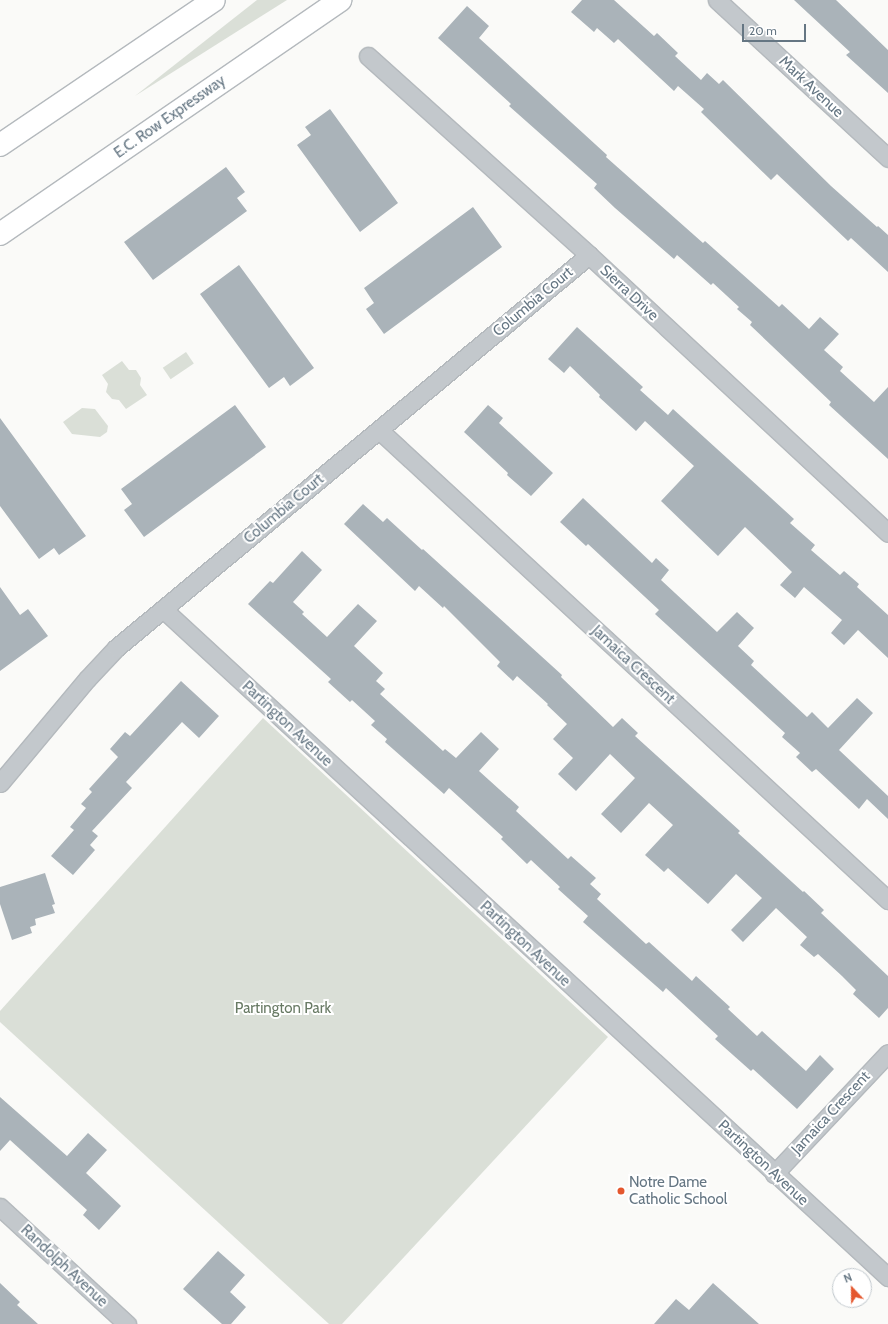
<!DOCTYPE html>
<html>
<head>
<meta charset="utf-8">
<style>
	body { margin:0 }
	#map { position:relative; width:888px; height:1324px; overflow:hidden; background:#fafaf8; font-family:Cabin,sans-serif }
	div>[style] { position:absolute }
	.green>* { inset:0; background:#dadfd7; transform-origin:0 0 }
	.building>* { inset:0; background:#aab3b9 }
	.roads { filter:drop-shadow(1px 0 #b4b9bd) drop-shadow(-1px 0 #b4b9bd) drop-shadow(0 1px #b4b9bd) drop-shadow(0 -1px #b4b9bd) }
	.street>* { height:17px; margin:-8.5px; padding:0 8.5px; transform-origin:8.5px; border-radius:8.5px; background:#c3c8cc }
	.highway>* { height:22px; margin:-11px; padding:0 11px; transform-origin:11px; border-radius:11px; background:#fff }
	.dots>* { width:11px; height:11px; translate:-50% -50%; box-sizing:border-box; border:2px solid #fff; border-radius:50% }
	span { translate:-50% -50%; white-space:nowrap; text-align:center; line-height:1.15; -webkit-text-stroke:4px #fff; paint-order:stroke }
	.street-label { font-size:15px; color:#657683 }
	.park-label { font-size:15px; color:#687a64 }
	.poi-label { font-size:15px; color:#657683 }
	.left { translate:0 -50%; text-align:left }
	.north { position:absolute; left:832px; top:1268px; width:40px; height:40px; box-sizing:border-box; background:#fff; border:1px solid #c1c8cd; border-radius:50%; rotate:338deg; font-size:11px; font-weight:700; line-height:16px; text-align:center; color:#657683 }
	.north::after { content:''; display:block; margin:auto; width:14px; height:18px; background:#e4572e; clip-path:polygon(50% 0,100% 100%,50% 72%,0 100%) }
	.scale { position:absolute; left:742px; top:24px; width:64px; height:18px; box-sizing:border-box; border:2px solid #657683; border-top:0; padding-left:5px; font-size:12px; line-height:14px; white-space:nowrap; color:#657683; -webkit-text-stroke:3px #fff; paint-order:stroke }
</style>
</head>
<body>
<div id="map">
	<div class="green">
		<i style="clip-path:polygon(257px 0,287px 0,135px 96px)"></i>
		<i style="left:186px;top:352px;width:14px;height:28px;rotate:56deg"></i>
		<i style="clip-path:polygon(122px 361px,129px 370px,136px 370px,141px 378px,140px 385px,147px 395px,126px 409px,119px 400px,112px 399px,106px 392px,108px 384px,102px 375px)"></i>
		<i style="clip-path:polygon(82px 408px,95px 409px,108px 426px,107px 432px,100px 437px,72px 434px,63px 422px)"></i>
		<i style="clip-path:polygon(263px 718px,608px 1037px,342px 1324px,329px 1324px,0 1022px,0 1011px)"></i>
	</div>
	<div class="building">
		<i style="clip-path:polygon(582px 0,614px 0,654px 36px,657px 33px,678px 53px,675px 56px,701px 80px,707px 73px,719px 84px,723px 80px,831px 186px,877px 227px,878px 226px,888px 235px,888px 272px,851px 238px,848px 241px,777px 174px,771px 180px,703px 114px,701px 112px,704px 109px,678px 86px,674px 91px,618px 39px,614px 43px,597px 28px,594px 32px,571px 12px)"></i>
		<i style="clip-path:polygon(794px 0,836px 0,888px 50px,888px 93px,846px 55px,850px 52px)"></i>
		<i style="clip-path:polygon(467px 6px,489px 26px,479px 38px,607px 155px,606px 157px,703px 243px,705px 241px,779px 307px,782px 304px,809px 329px,820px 317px,839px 334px,824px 350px,843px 367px,840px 371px,874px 402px,888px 387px,888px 459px,829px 405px,831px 402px,750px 325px,752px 322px,737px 309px,739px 307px,713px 283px,711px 285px,677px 255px,674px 259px,615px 208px,594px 188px,597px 184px,509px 106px,511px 104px,438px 38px)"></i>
		<i style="clip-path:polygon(330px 109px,398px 203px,360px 232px,297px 145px,311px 135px,305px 127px)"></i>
		<i style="clip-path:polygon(226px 167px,245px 192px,237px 198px,247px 211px,153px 280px,124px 242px)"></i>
		<i style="clip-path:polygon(473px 207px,502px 247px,384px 334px,366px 309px,374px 303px,364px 288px)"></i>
		<i style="clip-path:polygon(239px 265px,314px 368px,290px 386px,284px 377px,269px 388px,200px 294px)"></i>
		<i style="clip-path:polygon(577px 327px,643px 387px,640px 390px,668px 415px,673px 409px,760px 488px,794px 519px,790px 523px,815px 545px,811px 550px,840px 575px,844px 571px,859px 584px,857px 587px,888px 615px,888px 658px,858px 630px,844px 645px,831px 633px,842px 620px,804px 587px,795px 598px,780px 585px,792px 572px,745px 527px,718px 556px,661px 501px,694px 466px,645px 421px,636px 431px,599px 397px,600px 395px,570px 366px,564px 373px,548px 359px)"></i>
		<i style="clip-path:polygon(235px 405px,266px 447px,144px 537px,124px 510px,132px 504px,121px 489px)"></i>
		<i style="clip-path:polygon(488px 405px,503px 418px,499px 423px,553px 473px,531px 496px,507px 475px,508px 473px,464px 432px)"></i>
		<i style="clip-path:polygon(0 418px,86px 536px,59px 555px,54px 548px,39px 559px,0 506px)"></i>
		<i style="clip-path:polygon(583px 498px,652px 563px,656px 558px,669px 570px,661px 580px,717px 632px,737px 612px,754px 628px,738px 646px,754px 661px,751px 665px,807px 717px,812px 712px,828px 728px,857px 698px,873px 713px,839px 750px,888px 796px,888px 819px,867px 799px,859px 809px,816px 769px,812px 772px,796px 757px,800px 753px,782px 737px,785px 733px,655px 614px,659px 610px,588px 544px,586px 546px,560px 522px)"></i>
		<i style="clip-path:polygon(363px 504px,383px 522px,387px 518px,422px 550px,423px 549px,562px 675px,561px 677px,613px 727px,622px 718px,638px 733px,635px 736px,740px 831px,738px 833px,803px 892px,804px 891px,824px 910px,821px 913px,888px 976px,888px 1008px,879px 1018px,853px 994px,856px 990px,842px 976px,818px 954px,814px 957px,800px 945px,807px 937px,776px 908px,743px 942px,731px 930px,762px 898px,736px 874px,708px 904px,668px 868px,664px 872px,645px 855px,673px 825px,649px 803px,621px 833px,601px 814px,635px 778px,610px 754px,576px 791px,558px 774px,573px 758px,553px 739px,567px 724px,547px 705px,548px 704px,517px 676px,513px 681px,497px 666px,500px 662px,444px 606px,443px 608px,419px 586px,415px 591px,344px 524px)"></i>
		<i style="clip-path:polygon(302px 551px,322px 570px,293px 602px,304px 612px,302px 614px,327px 637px,358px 604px,377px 621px,354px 646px,383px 673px,376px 681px,385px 689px,380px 694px,443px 751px,445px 749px,456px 758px,481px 732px,499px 749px,479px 771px,519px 807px,516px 811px,568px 859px,571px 856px,596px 878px,590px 884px,601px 894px,597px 899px,646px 944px,649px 942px,692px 981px,696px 976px,730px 1007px,728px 1009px,757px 1036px,762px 1031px,806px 1071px,820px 1055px,834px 1069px,797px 1109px,753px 1069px,751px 1071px,715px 1039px,718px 1036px,666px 988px,663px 992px,583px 922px,588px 916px,558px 889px,560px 887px,531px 860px,527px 864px,501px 839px,503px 837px,449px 788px,444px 794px,385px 742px,387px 739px,371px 725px,375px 721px,352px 700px,350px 702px,328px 682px,331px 679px,248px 604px,270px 581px,273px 583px)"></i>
		<i style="clip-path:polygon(0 587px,20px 615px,28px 609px,48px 636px,0 671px)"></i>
		<i style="clip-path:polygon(181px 681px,219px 716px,199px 738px,182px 722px,126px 782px,132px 788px,92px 831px,98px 836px,90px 845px,95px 850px,73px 875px,51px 856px,74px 830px,70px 827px,86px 808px,81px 804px,92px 792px,89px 789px,118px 757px,110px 749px,125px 732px,130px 736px)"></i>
		<i style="clip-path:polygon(45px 873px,55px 904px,52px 905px,55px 913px,35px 919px,36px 925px,30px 927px,32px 933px,12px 940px,0 904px,0 887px)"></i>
		<i style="clip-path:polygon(0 1097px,67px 1156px,88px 1133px,107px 1150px,86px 1173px,121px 1206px,99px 1230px,83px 1215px,87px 1210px,10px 1140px,0 1151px)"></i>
		<i style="clip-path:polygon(218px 1251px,245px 1275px,230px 1292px,246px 1307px,231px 1324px,222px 1324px,183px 1289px)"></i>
		<i style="clip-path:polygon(0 1283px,20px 1302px,17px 1305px,38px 1324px,0 1324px)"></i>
		<i style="clip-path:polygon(713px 1283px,759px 1324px,654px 1324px,676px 1299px,689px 1310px)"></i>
	</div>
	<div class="roads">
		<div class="street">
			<i style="left:717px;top:0;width:233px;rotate:42.7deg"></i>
			<i style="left:368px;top:56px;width:297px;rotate:42deg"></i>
			<i style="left:589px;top:255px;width:408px;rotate:42.9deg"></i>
			<i style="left:379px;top:430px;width:693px;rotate:42.72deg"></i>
			<i style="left:163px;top:609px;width:986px;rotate:42.66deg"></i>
			<i style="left:0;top:783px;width:136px;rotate:-50.1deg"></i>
			<i style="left:87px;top:679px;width:42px;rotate:-46.9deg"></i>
			<i style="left:116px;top:648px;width:615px;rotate:-39.72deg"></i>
			<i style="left:774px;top:1174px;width:166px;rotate:-46.7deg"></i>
			<i style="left:0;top:1207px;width:173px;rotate:42.7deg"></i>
		</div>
		<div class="highway">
			<i style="left:0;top:145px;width:258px;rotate:-34.1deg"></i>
			<i style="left:0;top:234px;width:413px;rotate:-34.5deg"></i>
		</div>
	</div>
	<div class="dots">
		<i style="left:621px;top:1191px;background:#e4572e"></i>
	</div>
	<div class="street-label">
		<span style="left:811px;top:87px;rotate:43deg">Mark Avenue</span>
		<span style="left:170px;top:117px;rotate:-35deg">E.C. Row Expressway</span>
		<span style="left:629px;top:293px;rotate:43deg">Sierra Drive</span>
		<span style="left:533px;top:302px;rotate:-40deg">Columbia Court</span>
		<span style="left:284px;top:509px;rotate:-40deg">Columbia Court</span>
		<span style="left:633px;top:665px;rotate:43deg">Jamaica Crescent</span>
		<span style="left:287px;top:724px;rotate:43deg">Partington Avenue</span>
		<span style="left:525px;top:944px;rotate:43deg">Partington Avenue</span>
		<span style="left:831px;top:1113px;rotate:-47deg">Jamaica Crescent</span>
		<span style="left:763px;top:1163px;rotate:43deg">Partington Avenue</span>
		<span style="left:64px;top:1266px;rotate:43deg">Randolph Avenue</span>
	</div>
	<div class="park-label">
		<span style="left:283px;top:1009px">Partington Park</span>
	</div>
	<div class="poi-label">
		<span class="left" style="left:629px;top:1191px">Notre Dame<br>Catholic School</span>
	</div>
	<div class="north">N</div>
	<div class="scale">20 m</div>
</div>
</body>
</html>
